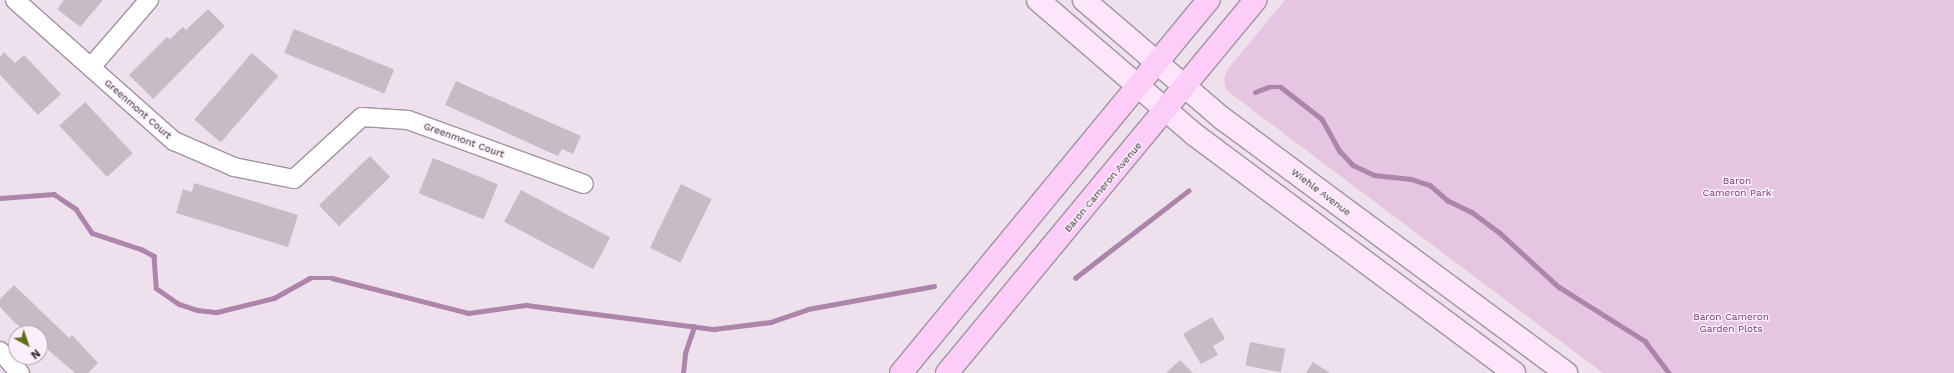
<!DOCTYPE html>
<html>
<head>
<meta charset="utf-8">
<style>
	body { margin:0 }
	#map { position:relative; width:1954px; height:373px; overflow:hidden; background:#eee1ed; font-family:"Work Sans",sans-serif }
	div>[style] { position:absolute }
	.green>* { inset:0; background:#e5c5e2 }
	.stream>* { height:4.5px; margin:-2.25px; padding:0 2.25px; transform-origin:2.25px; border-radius:2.25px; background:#ad84aa }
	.building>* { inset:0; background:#c8bbc6; transform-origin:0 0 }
	.roads { filter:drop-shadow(1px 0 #a0949f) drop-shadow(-1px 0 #a0949f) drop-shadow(0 1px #a0949f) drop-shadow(0 -1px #a0949f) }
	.minor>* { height:18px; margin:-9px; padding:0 9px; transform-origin:9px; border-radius:9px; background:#fff }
	.secondary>* { height:22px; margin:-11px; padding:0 11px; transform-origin:11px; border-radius:11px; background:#fde6fb }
	.primary>* { height:22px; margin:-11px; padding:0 11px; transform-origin:11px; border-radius:11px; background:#fbcdf8 }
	span { translate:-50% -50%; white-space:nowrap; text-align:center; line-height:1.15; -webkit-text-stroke:3px #fceefa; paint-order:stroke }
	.street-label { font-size:10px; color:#322d32 }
	.park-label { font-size:10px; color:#723c6f }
	.north { position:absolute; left:8px; top:325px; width:40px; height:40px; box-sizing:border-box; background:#fceefa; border:1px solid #aba1aa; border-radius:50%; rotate:140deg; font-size:11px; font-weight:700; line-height:16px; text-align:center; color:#322d32 }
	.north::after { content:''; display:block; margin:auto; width:14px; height:18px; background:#606f1a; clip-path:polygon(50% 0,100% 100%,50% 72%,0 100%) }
</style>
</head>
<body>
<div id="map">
	<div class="green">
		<i style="clip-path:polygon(1285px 0,1954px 0,1954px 373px,1603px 373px,1226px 90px,1224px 79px,1228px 69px)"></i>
	</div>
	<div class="stream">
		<i style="left:1255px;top:92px;width:15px;rotate:-20deg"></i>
		<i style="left:1269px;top:87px;width:12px"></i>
		<i style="left:1281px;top:87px;width:52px;rotate:38deg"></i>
		<i style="left:1322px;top:119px;width:37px;rotate:61deg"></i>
		<i style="left:1340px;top:151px;width:19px;rotate:47deg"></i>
		<i style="left:1353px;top:165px;width:23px;rotate:25deg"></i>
		<i style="left:1374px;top:175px;width:37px;rotate:6deg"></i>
		<i style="left:1411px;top:179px;width:20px;rotate:18deg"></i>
		<i style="left:1430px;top:185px;width:23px;rotate:41deg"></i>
		<i style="left:1447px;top:200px;width:28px;rotate:26deg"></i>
		<i style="left:1472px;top:212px;width:35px;rotate:37deg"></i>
		<i style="left:1500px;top:233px;width:80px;rotate:42.5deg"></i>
		<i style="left:1559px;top:287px;width:102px;rotate:32.1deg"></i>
		<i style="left:1645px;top:341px;width:40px;rotate:53deg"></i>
		<i style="left:0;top:198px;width:54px;rotate:-4.2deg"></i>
		<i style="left:54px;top:194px;width:27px;rotate:34deg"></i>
		<i style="left:76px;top:209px;width:29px;rotate:56deg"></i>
		<i style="left:92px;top:233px;width:52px;rotate:18.1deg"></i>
		<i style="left:141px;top:249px;width:15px;rotate:28deg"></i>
		<i style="left:154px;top:256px;width:32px;rotate:86deg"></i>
		<i style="left:156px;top:288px;width:28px;rotate:35deg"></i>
		<i style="left:179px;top:304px;width:19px;rotate:18deg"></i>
		<i style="left:197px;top:310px;width:20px;rotate:6deg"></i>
		<i style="left:217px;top:312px;width:59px;rotate:-13.8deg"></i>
		<i style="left:274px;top:298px;width:41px;rotate:-29.1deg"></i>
		<i style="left:310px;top:278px;width:22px"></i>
		<i style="left:332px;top:278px;width:140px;rotate:14.4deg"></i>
		<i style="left:468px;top:313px;width:59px;rotate:-7.9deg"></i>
		<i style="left:526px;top:305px;width:190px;rotate:7.3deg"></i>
		<i style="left:714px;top:329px;width:57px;rotate:-7deg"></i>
		<i style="left:771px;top:322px;width:39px;rotate:-19deg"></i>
		<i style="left:808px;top:309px;width:128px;rotate:-10.3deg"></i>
		<i style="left:1075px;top:278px;width:143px;rotate:-37.6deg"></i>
		<i style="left:683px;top:373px;width:20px;rotate:-84deg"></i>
		<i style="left:685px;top:353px;width:28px;rotate:-71deg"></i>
	</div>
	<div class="building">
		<i style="clip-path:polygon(64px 0,103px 0,80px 27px,57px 9px)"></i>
		<i style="clip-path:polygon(208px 9px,225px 26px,153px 99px,129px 75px,167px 37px,170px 39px,183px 27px,186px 30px)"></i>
		<i style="left:294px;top:29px;width:108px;height:26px;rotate:22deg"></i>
		<i style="clip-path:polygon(4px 52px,15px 63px,24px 55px,61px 94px,38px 115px,0 75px,0 57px)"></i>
		<i style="left:252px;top:53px;width:35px;height:88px;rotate:41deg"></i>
		<i style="clip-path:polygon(456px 81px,581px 136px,573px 154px,562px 149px,558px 156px,445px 105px)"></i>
		<i style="left:85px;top:102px;width:70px;height:35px;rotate:47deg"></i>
		<i style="left:370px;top:156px;width:29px;height:71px;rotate:46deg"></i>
		<i style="left:433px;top:158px;width:70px;height:38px;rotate:22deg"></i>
		<i style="clip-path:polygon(194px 183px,298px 215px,288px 247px,176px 213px,183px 189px,192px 192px)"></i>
		<i style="left:681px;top:184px;width:34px;height:71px;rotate:26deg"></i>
		<i style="left:521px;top:190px;width:101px;height:36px;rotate:28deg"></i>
		<i style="clip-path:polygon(14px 285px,69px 338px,72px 335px,98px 363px,88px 373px,75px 373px,40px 343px,40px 333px,30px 333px,15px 323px,0 307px,0 299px)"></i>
		<i style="clip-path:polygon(1212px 317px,1225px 339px,1213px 346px,1218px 355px,1201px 364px,1183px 334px)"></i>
		<i style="left:1250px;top:342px;width:36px;height:24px;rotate:11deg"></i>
		<i style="clip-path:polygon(1180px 360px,1193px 373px,1166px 373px)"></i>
		<i style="clip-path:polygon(1313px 362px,1330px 373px,1306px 373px)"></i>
	</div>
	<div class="roads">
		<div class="minor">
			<i style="left:15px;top:0;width:213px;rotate:41.6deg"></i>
			<i style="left:174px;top:141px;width:65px;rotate:23.4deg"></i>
			<i style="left:234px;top:167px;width:61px;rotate:11.3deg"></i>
			<i style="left:294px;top:179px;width:92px;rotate:-42.4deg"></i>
			<i style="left:362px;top:117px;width:46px;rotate:3.7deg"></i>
			<i style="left:408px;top:120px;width:187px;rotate:20deg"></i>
			<i style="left:91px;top:67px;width:89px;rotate:-49.1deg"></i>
			<i style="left:0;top:351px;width:30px;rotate:48deg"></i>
		</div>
		<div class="secondary">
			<i style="left:1038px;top:0;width:207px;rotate:40.7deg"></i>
			<i style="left:1195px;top:135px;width:398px;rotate:36.7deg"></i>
			<i style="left:1084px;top:0;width:183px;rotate:40.6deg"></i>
			<i style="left:1223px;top:119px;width:427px;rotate:36.5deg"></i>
		</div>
		<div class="primary">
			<i style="left:901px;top:373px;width:484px;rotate:-50.5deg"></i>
			<i style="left:947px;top:373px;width:484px;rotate:-50.4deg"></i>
		</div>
	</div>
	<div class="street-label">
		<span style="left:138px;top:109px;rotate:41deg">Greenmont Court</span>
		<span style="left:464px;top:140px;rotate:20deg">Greenmont Court</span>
		<span style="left:1103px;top:187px;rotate:-50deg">Baron Cameron Avenue</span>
		<span style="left:1321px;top:192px;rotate:37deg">Wiehle Avenue</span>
	</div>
	<div class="park-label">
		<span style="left:1737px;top:186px">Baron<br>Cameron Park</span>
		<span style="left:1731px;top:322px">Baron Cameron<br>Garden Plots</span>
	</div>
	<div class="north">N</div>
</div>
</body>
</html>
